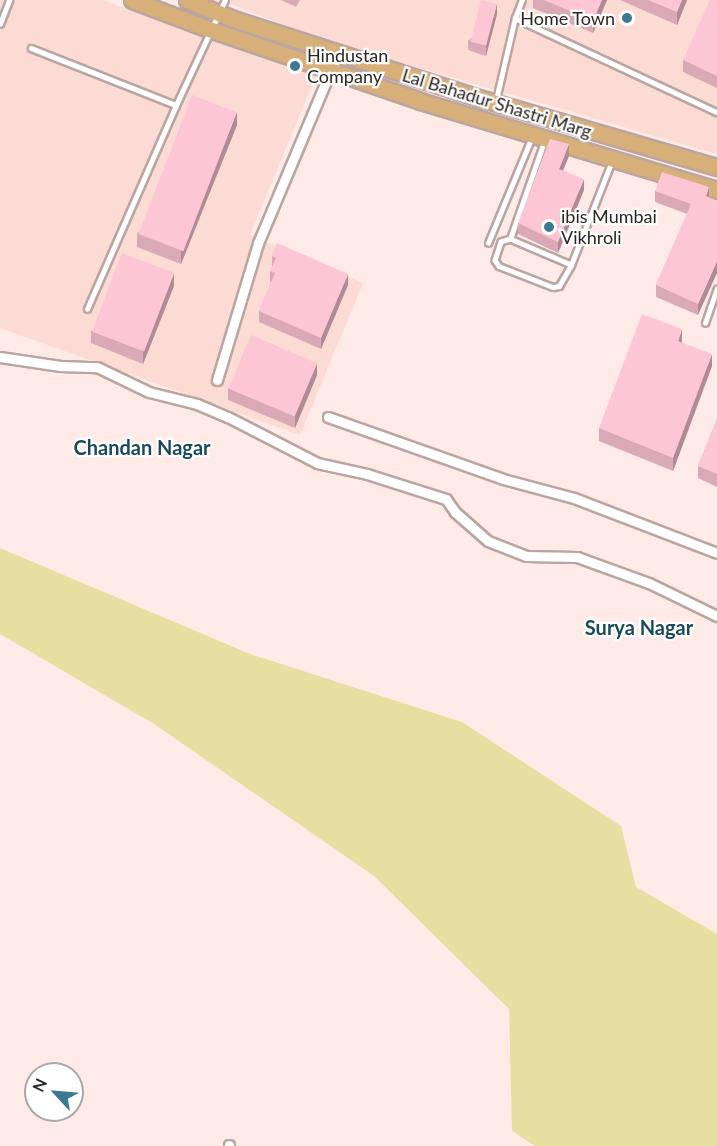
<!DOCTYPE html>
<html>
<head>
<meta charset="utf-8">
<style>
	body { margin:0 }
	#map { position:relative; width:717px; height:1146px; overflow:hidden; background:#feebe7; font-family:Lato,sans-serif }
	div>[style] { position:absolute }
	.built>* { inset:0; background:#fbdbd3 }
	.green>* { inset:0; background:#e7dfa2 }
	.roads { filter:drop-shadow(2px 0 #bba5a0) drop-shadow(-2px 0 #bba5a0) drop-shadow(0 2px #bba5a0) drop-shadow(0 -2px #bba5a0) }
	.lane>* { height:4.5px; margin:-2.25px; padding:0 2.25px; transform-origin:2.25px; border-radius:2.25px; background:#fff }
	.street>* { height:9px; margin:-4.5px; padding:0 4.5px; transform-origin:4.5px; border-radius:4.5px; background:#fff }
	.primary>* { height:15px; margin:-7.5px; padding:0 7.5px; transform-origin:7.5px; border-radius:7.5px; background:#d6af79 }
	.wall>* { inset:0; background:#d9aab6 }
	.shaded-wall>* { inset:0; background:#b08b94 }
	.building>* { inset:0; background:#fcc6d4; transform-origin:0 0 }
	.dots>* { width:16px; height:16px; translate:-50% -50%; box-sizing:border-box; border:3px solid #fff; border-radius:50% }
	span { translate:-50% -50%; white-space:nowrap; text-align:center; line-height:1.15; -webkit-text-stroke:4.5px #fff; paint-order:stroke }
	.poi-label { font-size:18px; color:#2d2523 }
	.right { translate:-100% -50%; text-align:right }
	.left { translate:0 -50%; text-align:left }
	.street-label { font-size:18px; color:#2d2523 }
	.neighbourhood-label { font-size:20px; color:#184a5c; font-weight:700 }
	.north { position:absolute; left:24px; top:1062px; width:60px; height:60px; box-sizing:border-box; background:#fff; border:2px solid #aba8a7; border-radius:50%; rotate:296deg; font-size:16px; font-weight:700; line-height:24px; text-align:center; color:#2d2523 }
	.north::after { content:''; display:block; margin:auto; width:21px; height:27px; background:#3c788f; clip-path:polygon(50% 0,100% 100%,50% 72%,0 100%) }
</style>
</head>
<body>
<div id="map">
	<div class="built">
		<i style="clip-path:polygon(0 0,103px 0,316px 76px,250px 235px,363px 283px,300px 435px,0 328px)"></i>
		<i style="clip-path:polygon(221px 0,717px 0,717px 154px,319px 39px)"></i>
	</div>
	<div class="green">
		<i style="clip-path:polygon(0 548px,250px 654px,462px 722px,621px 826px,636px 887px,717px 934px,717px 1146px,535px 1146px,512px 1131px,509px 1009px,374px 876px,154px 724px,0 634px)"></i>
	</div>
	<div class="roads">
		<div class="lane">
			<i style="left:515px;top:18px;width:223px;rotate:25deg"></i>
			<i style="left:0;top:24px;width:26px;rotate:-69deg"></i>
			<i style="left:31px;top:48px;width:156px;rotate:21.5deg"></i>
			<i style="left:496px;top:100px;width:84px;rotate:-77deg"></i>
			<i style="left:515px;top:18px;width:19px;rotate:-69deg"></i>
			<i style="left:510px;top:239px;width:103px;rotate:-70.7deg"></i>
			<i style="left:488px;top:243px;width:115px;rotate:-67.5deg"></i>
			<i style="left:571px;top:265px;width:66px;rotate:-156.9deg"></i>
			<i style="left:510px;top:239px;width:9px;rotate:162deg"></i>
			<i style="left:501px;top:242px;width:19px;rotate:108deg"></i>
			<i style="left:495px;top:260px;width:7px;rotate:56deg"></i>
			<i style="left:499px;top:266px;width:58px;rotate:21.3deg"></i>
			<i style="left:553px;top:287px;width:6px;rotate:-9deg"></i>
			<i style="left:559px;top:286px;width:24px;rotate:-60deg"></i>
			<i style="left:571px;top:265px;width:112px;rotate:-68.5deg"></i>
			<i style="left:87px;top:309px;width:223px;rotate:-66.4deg"></i>
			<i style="left:176px;top:105px;width:116px;rotate:-65deg"></i>
			<i style="left:705px;top:323px;width:36px;rotate:-71deg"></i>
		</div>
		<div class="street">
			<i style="left:0;top:357px;width:61px;rotate:8.5deg"></i>
			<i style="left:60px;top:366px;width:37px;rotate:2deg"></i>
			<i style="left:97px;top:367px;width:58px;rotate:25.7deg"></i>
			<i style="left:149px;top:392px;width:49px;rotate:14deg"></i>
			<i style="left:197px;top:404px;width:34px;rotate:23deg"></i>
			<i style="left:228px;top:417px;width:100px;rotate:27.3deg"></i>
			<i style="left:317px;top:463px;width:51px;rotate:12.4deg"></i>
			<i style="left:367px;top:474px;width:83px;rotate:17.6deg"></i>
			<i style="left:446px;top:499px;width:16px;rotate:55deg"></i>
			<i style="left:455px;top:512px;width:44px;rotate:41.3deg"></i>
			<i style="left:488px;top:541px;width:41px;rotate:21.5deg"></i>
			<i style="left:526px;top:556px;width:51px;rotate:1.1deg"></i>
			<i style="left:577px;top:557px;width:77px;rotate:19.9deg"></i>
			<i style="left:649px;top:583px;width:76px;rotate:25.9deg"></i>
			<i style="left:217px;top:380px;width:143px;rotate:-73.3deg"></i>
			<i style="left:258px;top:243px;width:206px;rotate:-67.2deg"></i>
			<i style="left:328px;top:417px;width:186px;rotate:19.5deg"></i>
			<i style="left:503px;top:479px;width:73px;rotate:15deg"></i>
			<i style="left:574px;top:498px;width:153px;rotate:21deg"></i>
			<i style="left:229px;top:1146px;width:1px;rotate:-90deg"></i>
		</div>
		<div class="primary">
			<i style="left:132px;top:0;width:85px;rotate:20.6deg"></i>
			<i style="left:212px;top:30px;width:220px;rotate:18.8deg"></i>
			<i style="left:420px;top:101px;width:310px;rotate:16.7deg"></i>
			<i style="left:187px;top:0;width:50px;rotate:22.4deg"></i>
			<i style="left:233px;top:19px;width:266px;rotate:17.8deg"></i>
			<i style="left:486px;top:100px;width:241px;rotate:16.2deg"></i>
		</div>
	</div>
	<div class="wall">
		<i style="clip-path:polygon(281px 0,300px 0,296px 7px)"></i>
		<i style="clip-path:polygon(533px 0,607px 0,593px 33px,533px 8px)"></i>
		<i style="clip-path:polygon(620px 0,687px 0,677px 25px)"></i>
		<i style="clip-path:polygon(717px 0,717px 88px,683px 72px,683px 60px)"></i>
		<i style="clip-path:polygon(497px 14px,486px 56px,468px 50px,468px 41px)"></i>
		<i style="clip-path:polygon(237px 125px,181px 264px,137px 247px,137px 234px)"></i>
		<i style="clip-path:polygon(569px 156px,563px 170px,584px 190px,558px 253px,518px 234px,518px 223px)"></i>
		<i style="clip-path:polygon(709px 187px,698px 315px,656px 297px,656px 285px,687px 214px,655px 202px,655px 191px)"></i>
		<i style="clip-path:polygon(272px 256px,348px 285px,321px 349px,259px 322px,259px 311px,271px 283px,270px 282px,270px 271px,272px 267px)"></i>
		<i style="clip-path:polygon(174px 286px,143px 364px,91px 343px,91px 331px)"></i>
		<i style="clip-path:polygon(682px 342px,712px 366px,673px 471px,599px 441px,599px 428px)"></i>
		<i style="clip-path:polygon(317px 375px,295px 428px,228px 400px,228px 388px)"></i>
		<i style="clip-path:polygon(717px 419px,717px 487px,698px 478px,698px 466px)"></i>
	</div>
	<div class="shaded-wall">
		<i style="clip-path:polygon(602px 0,607px 0,593px 33px,593px 21px)"></i>
		<i style="clip-path:polygon(682px 0,687px 0,677px 25px,677px 12px)"></i>
		<i style="clip-path:polygon(497px 4px,497px 14px,486px 56px,486px 46px)"></i>
		<i style="clip-path:polygon(237px 112px,237px 125px,181px 264px,181px 252px)"></i>
		<i style="clip-path:polygon(569px 144px,569px 156px,559px 180px,559px 169px)"></i>
		<i style="clip-path:polygon(584px 179px,584px 190px,558px 253px,558px 242px)"></i>
		<i style="clip-path:polygon(709px 187px,709px 199px,706px 196px)"></i>
		<i style="clip-path:polygon(717px 261px,717px 273px,698px 315px,698px 304px)"></i>
		<i style="clip-path:polygon(174px 273px,174px 286px,143px 364px,143px 351px)"></i>
		<i style="clip-path:polygon(348px 274px,348px 285px,321px 349px,321px 338px)"></i>
		<i style="clip-path:polygon(682px 329px,682px 342px,678px 353px,678px 341px)"></i>
		<i style="clip-path:polygon(712px 354px,712px 366px,673px 471px,673px 458px)"></i>
		<i style="clip-path:polygon(317px 363px,317px 375px,295px 428px,295px 415px)"></i>
	</div>
	<div class="building">
		<i style="left:481px;top:0;width:16px;height:43px;rotate:14deg"></i>
		<i style="clip-path:polygon(544px 0,602px 0,593px 21px)"></i>
		<i style="clip-path:polygon(648px 0,682px 0,677px 12px)"></i>
		<i style="clip-path:polygon(710px 0,717px 0,717px 76px,683px 60px)"></i>
		<i style="left:192px;top:95px;width:48px;height:149px;rotate:21deg"></i>
		<i style="clip-path:polygon(550px 139px,569px 144px,559px 169px,584px 179px,558px 242px,518px 223px)"></i>
		<i style="clip-path:polygon(662px 172px,709px 187px,706px 196px,717px 201px,717px 261px,698px 304px,656px 285px,691px 204px,655px 191px)"></i>
		<i style="clip-path:polygon(277px 243px,348px 274px,321px 338px,259px 311px,275px 273px,270px 271px,276px 258px,272px 256px)"></i>
		<i style="left:122px;top:253px;width:56px;height:84px;rotate:21deg"></i>
		<i style="clip-path:polygon(642px 314px,682px 329px,678px 341px,712px 354px,673px 458px,599px 428px)"></i>
		<i style="left:251px;top:335px;width:72px;height:58px;rotate:23deg"></i>
		<i style="clip-path:polygon(717px 419px,717px 474px,698px 466px)"></i>
	</div>
	<div class="dots">
		<i style="left:627px;top:18px;background:#3c788f"></i>
		<i style="left:295px;top:66px;background:#3c788f"></i>
		<i style="left:549px;top:227px;background:#3c788f"></i>
	</div>
	<div class="poi-label">
		<span class="right" style="left:615px;top:18px">Home Town</span>
		<span class="left" style="left:307px;top:66px">Hindustan<br>Company</span>
		<span class="left" style="left:561px;top:227px">ibis Mumbai<br>Vikhroli</span>
	</div>
	<div class="street-label">
		<span style="left:497px;top:103px;rotate:17deg">Lal Bahadur Shastri Marg</span>
	</div>
	<div class="neighbourhood-label">
		<span style="left:142px;top:447px">Chandan Nagar</span>
		<span style="left:639px;top:627px">Surya Nagar</span>
	</div>
	<div class="north">N</div>
</div>
</body>
</html>
